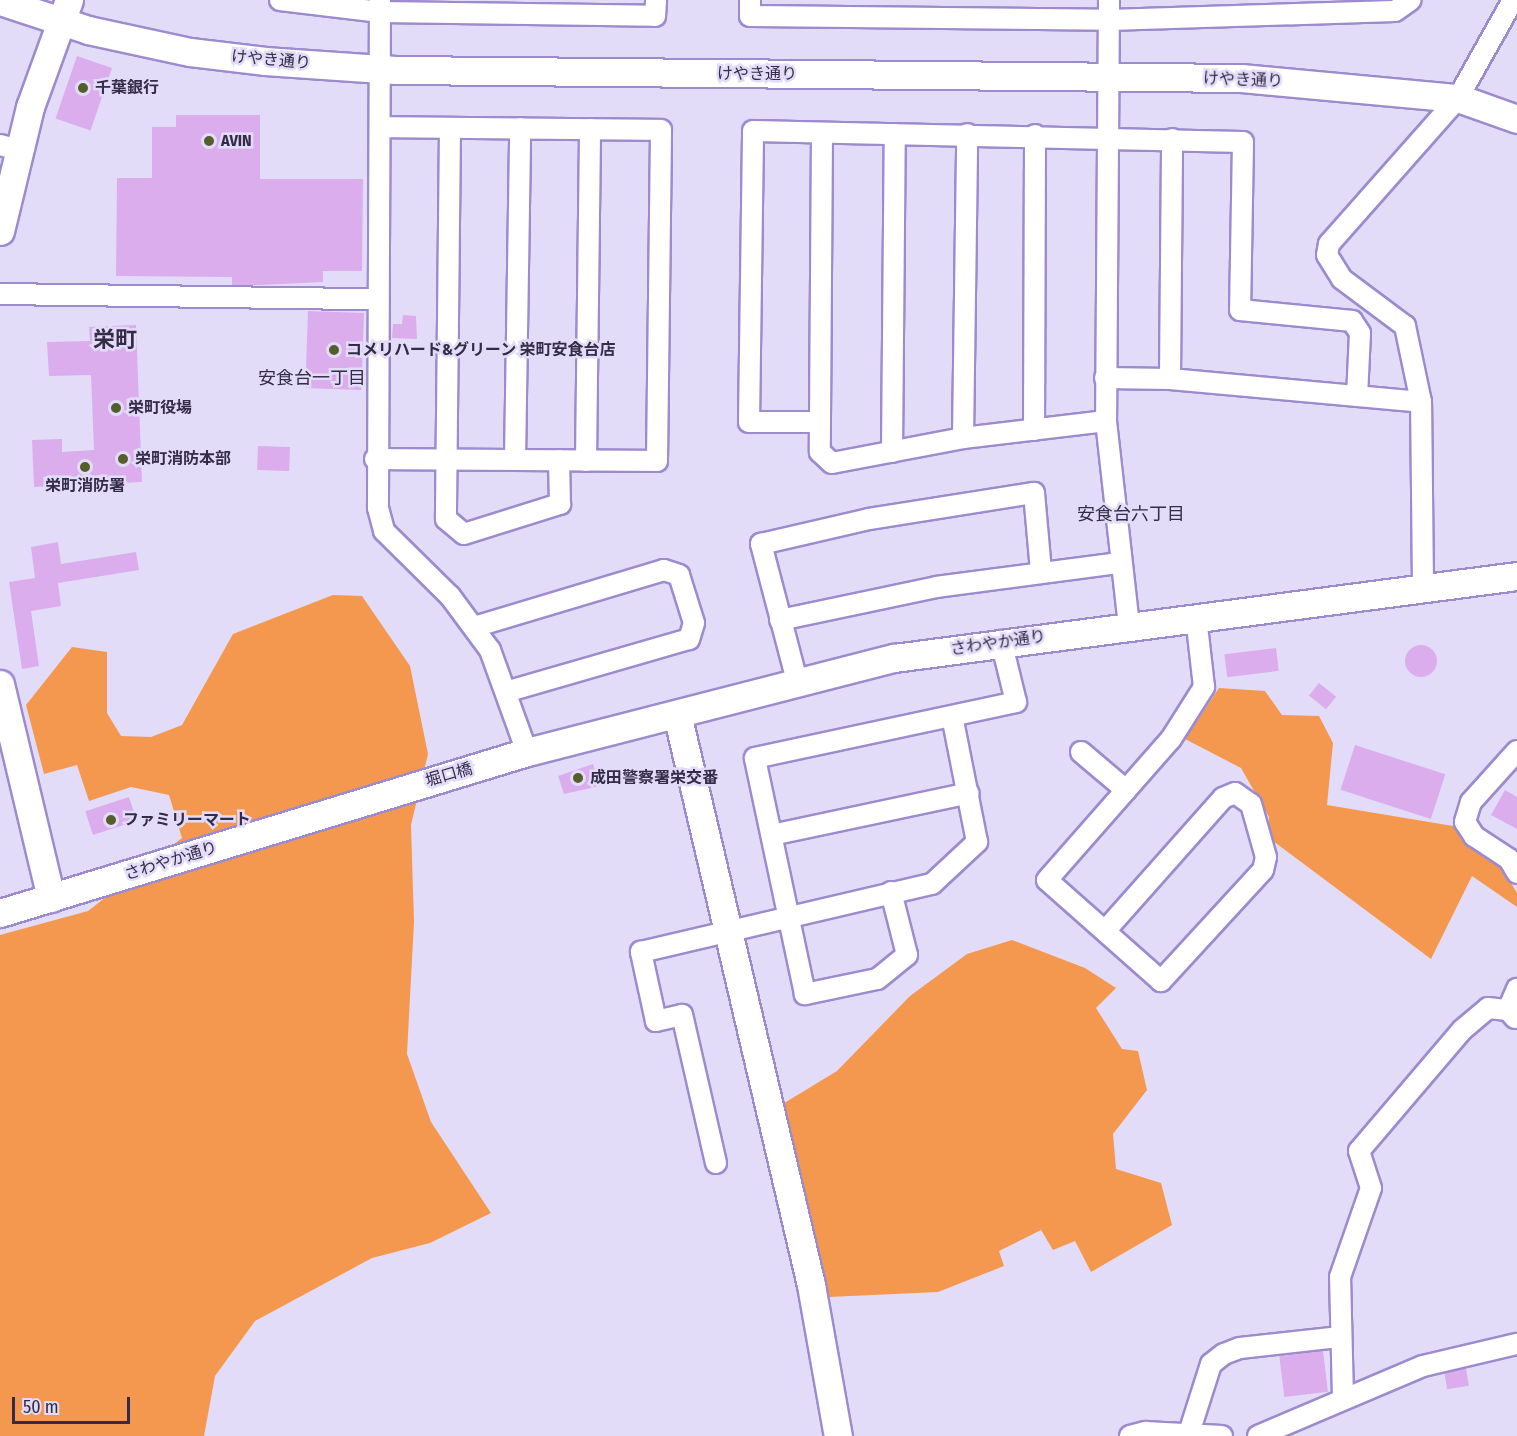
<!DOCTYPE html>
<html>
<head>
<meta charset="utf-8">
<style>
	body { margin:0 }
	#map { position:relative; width:1517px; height:1436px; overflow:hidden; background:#e3dcf9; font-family:"Fira Sans Condensed","Noto Sans JP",sans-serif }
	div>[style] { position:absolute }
	.forest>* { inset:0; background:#f49850 }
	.building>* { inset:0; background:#dbaded; transform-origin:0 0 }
	.round { border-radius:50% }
	.roads { filter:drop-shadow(2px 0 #9d8bce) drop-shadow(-2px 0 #9d8bce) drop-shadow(0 2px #9d8bce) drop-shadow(0 -2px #9d8bce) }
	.street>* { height:20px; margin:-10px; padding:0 10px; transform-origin:10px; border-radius:10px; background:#fff }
	.secondary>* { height:27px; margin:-13.5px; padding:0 13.5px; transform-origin:13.5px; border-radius:13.5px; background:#fff }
	.dots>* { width:16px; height:16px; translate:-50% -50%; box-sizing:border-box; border:3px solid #e3dcf9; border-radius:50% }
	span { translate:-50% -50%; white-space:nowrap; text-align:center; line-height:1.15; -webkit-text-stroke:5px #e3dcf9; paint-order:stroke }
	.street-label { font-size:16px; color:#332b47 }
	.poi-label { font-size:16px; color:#332b47; font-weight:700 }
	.left { translate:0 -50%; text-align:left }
	.neighbourhood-label { font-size:18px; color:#332b47 }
	.district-label { font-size:22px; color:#332b47; font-weight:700 }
	.scale { position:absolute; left:12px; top:1397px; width:118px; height:27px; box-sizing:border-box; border:3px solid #332b47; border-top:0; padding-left:8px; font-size:18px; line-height:21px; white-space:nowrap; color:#332b47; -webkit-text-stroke:4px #e3dcf9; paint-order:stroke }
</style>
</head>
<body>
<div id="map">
	<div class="forest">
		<i style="clip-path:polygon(333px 595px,362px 596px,410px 666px,428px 754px,411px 825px,414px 922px,407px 1054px,431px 1122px,491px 1213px,430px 1243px,372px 1258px,255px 1321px,215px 1376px,204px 1436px,0 1436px,0 935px,88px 911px,182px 838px,169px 795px,131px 787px,89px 801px,77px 765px,44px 774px,26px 705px,72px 647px,107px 652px,107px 713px,121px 736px,151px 737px,182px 725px,233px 634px)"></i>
		<i style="clip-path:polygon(1219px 688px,1265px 691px,1282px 715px,1319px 716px,1333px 743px,1327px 805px,1453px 826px,1503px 870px,1517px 893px,1517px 907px,1472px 876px,1431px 959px,1269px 838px,1269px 817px,1241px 768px,1185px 739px)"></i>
		<i style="clip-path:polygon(1012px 940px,1085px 968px,1116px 988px,1096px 1008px,1122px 1049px,1138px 1051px,1147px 1090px,1113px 1134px,1116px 1169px,1161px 1183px,1172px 1225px,1091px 1272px,1075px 1241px,1053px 1250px,1041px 1230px,999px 1251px,1004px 1266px,938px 1292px,829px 1297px,781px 1105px,837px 1071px,910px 996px,967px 954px)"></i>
	</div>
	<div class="building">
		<i style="left:77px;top:56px;width:37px;height:66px;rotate:19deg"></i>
		<i style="clip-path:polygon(176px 115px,260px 115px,260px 179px,363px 179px,362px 271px,323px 271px,323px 282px,260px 285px,232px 285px,232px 277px,116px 276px,117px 178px,152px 178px,152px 127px,176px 127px)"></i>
		<i style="left:308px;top:311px;width:56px;height:77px;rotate:2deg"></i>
		<i style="clip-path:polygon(403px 315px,416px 316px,417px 339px,392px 338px,393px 324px,402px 324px)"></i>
		<i style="clip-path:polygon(136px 325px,142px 482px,34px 487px,32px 440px,62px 439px,62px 452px,94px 450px,91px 375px,49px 376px,47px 342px,90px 341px,89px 327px)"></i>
		<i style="left:258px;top:446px;width:32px;height:24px;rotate:2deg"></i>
		<i style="clip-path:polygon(58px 542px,61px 564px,136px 552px,139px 570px,58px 583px,61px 606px,31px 611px,39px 666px,22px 669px,9px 582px,35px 578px,31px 547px)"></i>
		<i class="round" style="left:1405px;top:645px;width:32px;height:32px"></i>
		<i style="left:1276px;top:648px;width:23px;height:52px;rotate:83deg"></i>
		<i style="left:1319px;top:683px;width:22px;height:16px;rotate:39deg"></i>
		<i style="left:1355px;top:745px;width:95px;height:47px;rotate:18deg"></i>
		<i style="clip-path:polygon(593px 764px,600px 786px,564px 794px,558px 776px)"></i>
		<i style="clip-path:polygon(1505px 790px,1517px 797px,1517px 829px,1491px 815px)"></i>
		<i style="left:129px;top:797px;width:25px;height:46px;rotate:72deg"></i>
		<i style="left:1323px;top:1351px;width:41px;height:44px;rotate:83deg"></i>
		<i style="left:1466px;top:1368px;width:18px;height:22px;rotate:81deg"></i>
	</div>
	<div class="roads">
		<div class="street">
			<i style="left:280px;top:0;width:101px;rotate:6.8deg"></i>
			<i style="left:380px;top:12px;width:275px;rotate:0.8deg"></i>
			<i style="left:655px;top:16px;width:16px;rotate:-86deg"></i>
			<i style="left:380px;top:0;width:508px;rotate:90.23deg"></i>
			<i style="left:378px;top:508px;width:24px;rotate:75deg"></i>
			<i style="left:384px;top:531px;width:93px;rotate:44.6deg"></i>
			<i style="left:450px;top:596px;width:67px;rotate:53.5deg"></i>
			<i style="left:490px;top:650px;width:109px;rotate:70.1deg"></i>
			<i style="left:750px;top:0;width:16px;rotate:90deg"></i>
			<i style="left:750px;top:16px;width:359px;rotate:0.6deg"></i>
			<i style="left:1109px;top:20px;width:286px;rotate:-1.8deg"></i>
			<i style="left:1395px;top:11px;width:19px;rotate:-35deg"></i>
			<i style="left:1109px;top:0;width:421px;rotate:90.4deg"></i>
			<i style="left:1106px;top:421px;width:206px;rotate:83.6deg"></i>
			<i style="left:450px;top:128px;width:391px;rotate:90.6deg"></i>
			<i style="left:446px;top:519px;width:23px;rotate:40deg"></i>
			<i style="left:464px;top:534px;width:101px;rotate:-17.4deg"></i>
			<i style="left:560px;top:504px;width:44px;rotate:-91.3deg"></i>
			<i style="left:822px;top:133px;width:319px;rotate:90.4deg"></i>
			<i style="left:820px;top:452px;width:16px;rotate:43deg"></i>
			<i style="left:832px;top:463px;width:133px;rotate:-10.8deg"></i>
			<i style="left:963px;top:438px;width:144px;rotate:-6.8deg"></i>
			<i style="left:0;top:145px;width:20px;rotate:15deg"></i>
			<i style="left:0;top:294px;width:377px;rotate:0.8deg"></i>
			<i style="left:1105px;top:378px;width:65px;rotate:0.9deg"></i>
			<i style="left:1170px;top:379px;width:252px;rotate:5.2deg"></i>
			<i style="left:1170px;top:379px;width:240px;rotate:-89.5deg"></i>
			<i style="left:820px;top:422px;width:71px;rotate:180deg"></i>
			<i style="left:749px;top:422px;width:291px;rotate:-89.2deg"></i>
			<i style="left:753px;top:131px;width:490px;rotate:1.3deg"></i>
			<i style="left:1243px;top:142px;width:168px;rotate:91deg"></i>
			<i style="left:1240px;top:310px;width:113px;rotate:5.6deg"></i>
			<i style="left:1352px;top:321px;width:14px;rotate:56deg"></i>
			<i style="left:1360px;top:333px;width:63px;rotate:92.7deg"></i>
			<i style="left:1034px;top:430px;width:295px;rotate:-89.8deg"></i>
			<i style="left:963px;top:438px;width:304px;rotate:-89.2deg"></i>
			<i style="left:892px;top:452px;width:318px;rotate:-89.5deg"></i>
			<i style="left:375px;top:459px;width:282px;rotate:0.4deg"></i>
			<i style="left:657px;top:461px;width:331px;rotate:-89.3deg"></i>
			<i style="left:661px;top:130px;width:281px;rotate:-179.4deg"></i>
			<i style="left:515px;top:460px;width:332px;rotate:-89.1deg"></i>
			<i style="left:586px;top:461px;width:332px;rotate:-89.3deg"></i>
			<i style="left:1423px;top:587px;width:185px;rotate:-90.6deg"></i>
			<i style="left:1421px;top:402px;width:78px;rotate:-101.9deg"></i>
			<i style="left:1405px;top:326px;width:79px;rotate:-143.3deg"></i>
			<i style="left:1342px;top:279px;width:28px;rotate:-122deg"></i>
			<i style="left:1327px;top:255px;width:11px;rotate:-80deg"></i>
			<i style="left:1329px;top:244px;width:195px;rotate:-48.5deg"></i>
			<i style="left:1458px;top:98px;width:112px;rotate:-60.7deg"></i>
			<i style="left:780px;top:620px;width:159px;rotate:-11.9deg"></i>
			<i style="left:936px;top:587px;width:185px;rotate:-7.5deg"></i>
			<i style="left:474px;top:627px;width:198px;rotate:-16.7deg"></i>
			<i style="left:664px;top:570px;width:16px;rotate:18deg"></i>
			<i style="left:679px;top:575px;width:50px;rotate:72.6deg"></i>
			<i style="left:694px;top:623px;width:17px;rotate:107deg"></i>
			<i style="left:689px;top:639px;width:187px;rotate:163.9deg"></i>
			<i style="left:797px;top:681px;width:142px;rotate:-104.7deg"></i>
			<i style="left:761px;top:544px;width:111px;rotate:-13deg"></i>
			<i style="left:869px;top:519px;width:167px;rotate:-9deg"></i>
			<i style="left:1034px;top:493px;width:79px;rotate:84.9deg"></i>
			<i style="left:1517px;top:751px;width:69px;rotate:132deg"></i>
			<i style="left:1471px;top:802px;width:21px;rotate:107deg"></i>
			<i style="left:1465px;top:822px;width:17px;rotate:57deg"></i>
			<i style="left:1474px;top:836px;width:42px;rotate:33.3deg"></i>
			<i style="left:1509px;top:859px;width:16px;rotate:60deg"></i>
			<i style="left:1081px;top:752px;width:59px;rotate:40.2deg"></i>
			<i style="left:772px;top:835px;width:201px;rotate:-12deg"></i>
			<i style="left:891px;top:892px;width:65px;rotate:75.7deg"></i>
			<i style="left:907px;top:955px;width:38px;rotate:141deg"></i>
			<i style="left:877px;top:979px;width:74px;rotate:168.2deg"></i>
			<i style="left:805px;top:994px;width:241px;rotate:-102deg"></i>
			<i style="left:755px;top:758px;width:267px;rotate:-12.1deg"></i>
			<i style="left:1016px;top:702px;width:63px;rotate:-103.8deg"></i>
			<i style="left:1105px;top:931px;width:178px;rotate:-48.4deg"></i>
			<i style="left:1223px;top:798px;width:13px;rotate:-23deg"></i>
			<i style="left:1235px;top:793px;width:19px;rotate:35deg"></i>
			<i style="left:1251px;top:804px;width:55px;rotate:74.2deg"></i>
			<i style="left:1266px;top:857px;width:13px;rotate:103deg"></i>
			<i style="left:1263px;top:870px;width:151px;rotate:132.6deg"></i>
			<i style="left:1161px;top:981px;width:152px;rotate:-138.5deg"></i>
			<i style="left:1047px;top:880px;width:188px;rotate:-48.7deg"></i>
			<i style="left:1171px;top:739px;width:62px;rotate:-57.6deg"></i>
			<i style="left:1204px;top:687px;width:70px;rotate:-96.5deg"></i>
			<i style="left:1515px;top:1018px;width:11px;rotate:-131deg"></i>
			<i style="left:1508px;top:1010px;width:23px;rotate:-67deg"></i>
			<i style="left:716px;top:1163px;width:152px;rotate:-102.9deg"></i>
			<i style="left:682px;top:1015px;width:27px;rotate:167deg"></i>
			<i style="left:656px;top:1021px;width:71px;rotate:-102.3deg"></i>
			<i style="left:641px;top:952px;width:299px;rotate:-13.2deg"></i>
			<i style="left:932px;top:884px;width:62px;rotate:-43deg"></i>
			<i style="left:977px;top:842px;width:128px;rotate:-101.2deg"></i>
			<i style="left:1343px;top:1398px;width:121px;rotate:-91.4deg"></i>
			<i style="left:1340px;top:1277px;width:94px;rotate:-70.8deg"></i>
			<i style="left:1371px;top:1188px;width:39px;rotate:-108deg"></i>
			<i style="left:1359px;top:1151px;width:159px;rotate:-49.6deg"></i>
			<i style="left:1462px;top:1030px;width:34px;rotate:-40deg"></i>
			<i style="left:1488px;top:1008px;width:20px;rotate:6deg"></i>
			<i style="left:1189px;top:1433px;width:72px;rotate:-72.3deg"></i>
			<i style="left:1211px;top:1364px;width:16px;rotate:-38deg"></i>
			<i style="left:1224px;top:1354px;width:17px;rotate:-21deg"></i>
			<i style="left:1240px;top:1348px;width:101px;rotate:-6.3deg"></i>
			<i style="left:1130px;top:1436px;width:16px;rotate:-15deg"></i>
			<i style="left:1145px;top:1432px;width:77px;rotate:3deg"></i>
			<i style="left:1258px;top:1436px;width:179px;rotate:-23deg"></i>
			<i style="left:1423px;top:1366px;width:97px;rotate:-13.2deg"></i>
		</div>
		<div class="secondary">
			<i style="left:0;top:1px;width:93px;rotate:18.2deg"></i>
			<i style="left:88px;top:30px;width:104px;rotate:12.2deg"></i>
			<i style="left:190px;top:52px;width:76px;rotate:6.8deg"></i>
			<i style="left:265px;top:61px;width:131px;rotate:3.9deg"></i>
			<i style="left:396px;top:70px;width:845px;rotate:0.54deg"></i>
			<i style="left:1241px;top:78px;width:218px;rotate:5.3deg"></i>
			<i style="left:1458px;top:98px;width:63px;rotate:19.6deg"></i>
			<i style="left:0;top:231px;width:128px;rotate:-76.4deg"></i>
			<i style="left:30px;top:107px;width:114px;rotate:-70deg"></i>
			<i style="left:0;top:684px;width:220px;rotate:76.6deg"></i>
			<i style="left:677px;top:714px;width:587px;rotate:76.79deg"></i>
			<i style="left:811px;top:1285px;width:153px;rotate:79.9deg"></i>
			<i style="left:0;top:913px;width:551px;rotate:-16.99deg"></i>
			<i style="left:527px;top:752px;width:379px;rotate:-14.4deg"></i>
			<i style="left:894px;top:658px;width:628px;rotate:-7.5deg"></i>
		</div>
	</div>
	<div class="dots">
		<i style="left:83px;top:88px;background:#565d2c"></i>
		<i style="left:209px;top:141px;background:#565d2c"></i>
		<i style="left:334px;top:350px;background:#565d2c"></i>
		<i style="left:116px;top:408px;background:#565d2c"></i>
		<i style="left:123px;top:459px;background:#565d2c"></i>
		<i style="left:85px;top:467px;background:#565d2c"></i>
		<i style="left:578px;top:778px;background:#565d2c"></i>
		<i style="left:111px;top:820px;background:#565d2c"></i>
	</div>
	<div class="street-label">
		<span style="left:271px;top:60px;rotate:5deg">けやき通り</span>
		<span style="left:757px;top:74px">けやき通り</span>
		<span style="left:1243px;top:80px;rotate:2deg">けやき通り</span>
		<span style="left:998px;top:643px;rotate:-8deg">さわやか通り</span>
		<span style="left:449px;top:775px;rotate:-16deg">堀口橋</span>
		<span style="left:171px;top:861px;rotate:-17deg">さわやか通り</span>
	</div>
	<div class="poi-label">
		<span class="left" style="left:95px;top:88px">千葉銀行</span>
		<span class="left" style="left:221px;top:141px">AVIN</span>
		<span class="left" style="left:346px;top:350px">コメリハード&amp;グリーン 栄町安食台店</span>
		<span class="left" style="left:128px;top:408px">栄町役場</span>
		<span class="left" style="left:135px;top:459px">栄町消防本部</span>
		<span style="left:85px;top:486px">栄町消防署</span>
		<span class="left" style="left:590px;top:778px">成田警察署栄交番</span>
		<span class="left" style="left:123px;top:820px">ファミリーマート</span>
	</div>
	<div class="neighbourhood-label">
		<span style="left:312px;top:378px">安食台一丁目</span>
		<span style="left:1131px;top:514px">安食台六丁目</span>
	</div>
	<div class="district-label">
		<span style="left:115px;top:340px">栄町</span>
	</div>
	<div class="scale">50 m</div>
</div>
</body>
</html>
